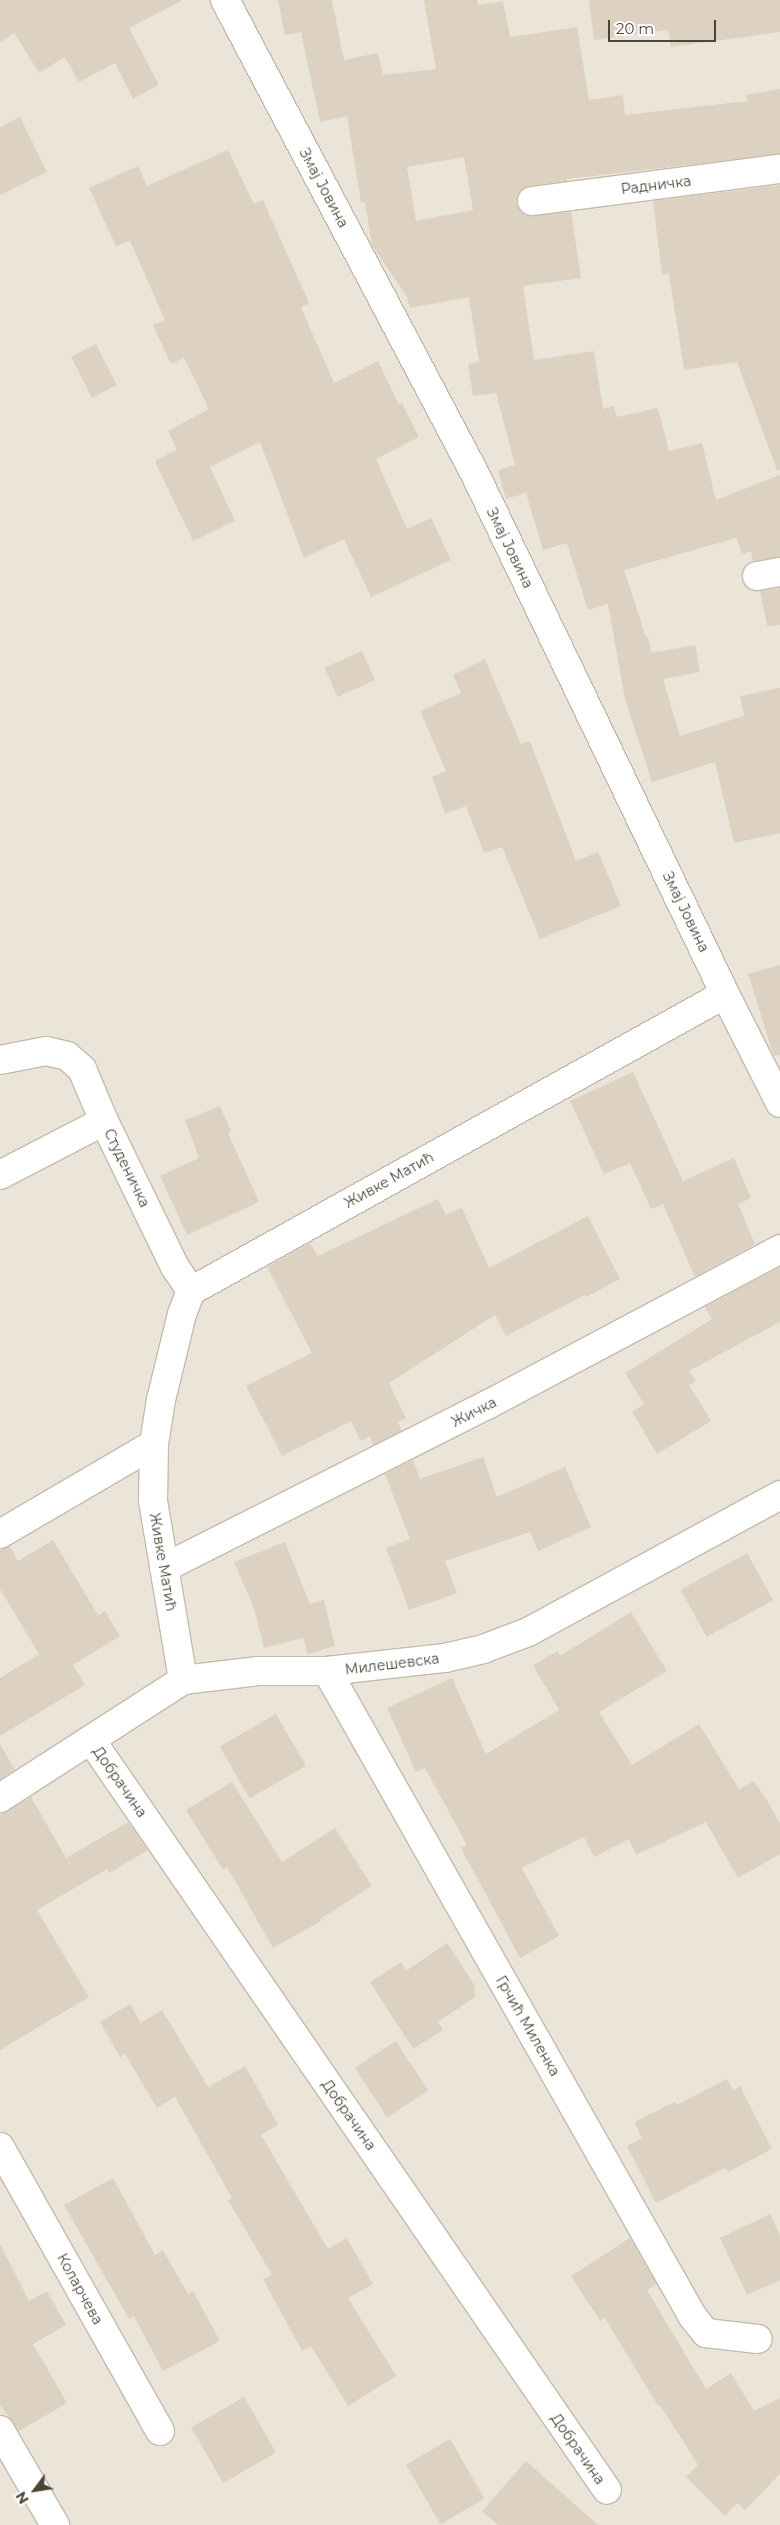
<!DOCTYPE html>
<html>
<head>
<meta charset="utf-8">
<style>
	body { margin:0 }
	#map { position:relative; width:780px; height:2525px; overflow:hidden; background:#f7f3eb; font-family:Montserrat,sans-serif }
	div>[style] { position:absolute }
	.residential>* { inset:0; background:#ebe5d9; transform-origin:0 0 }
	.building>* { inset:0; background:#ddd1c2; transform-origin:0 0 }
	.roads { filter:drop-shadow(1px 0 #c4bbac) drop-shadow(-1px 0 #c4bbac) drop-shadow(0 1px #c4bbac) drop-shadow(0 -1px #c4bbac) }
	.minor>* { height:28px; margin:-14px; padding:0 14px; transform-origin:14px; border-radius:14px; background:#fff }
	span { translate:-50% -50%; white-space:nowrap; text-align:center; line-height:1.15; -webkit-text-stroke:4.5px #fff; paint-order:stroke }
	.street-label { font-size:14px; color:#4c4437 }
	.north { position:absolute; left:10px; top:2465px; width:50px; height:50px; -webkit-text-stroke:4px #fff; paint-order:stroke; rotate:239deg; font-size:14px; font-weight:700; line-height:20px; text-align:center; color:#4c4437 }
	.north::after { content:''; display:block; margin:auto; width:18px; height:22px; background:#4c4437; clip-path:polygon(50% 0,100% 100%,50% 72%,0 100%) }
	.scale { position:absolute; left:608px; top:20px; width:108px; height:22px; box-sizing:border-box; border:2px solid #4c4437; border-top:0; padding-left:6px; font-size:15px; line-height:18px; white-space:nowrap; color:#4c4437; -webkit-text-stroke:4px #fff; paint-order:stroke }
</style>
</head>
<body>
<div id="map">
	<div class="residential">
		<i style="left:0;top:0;width:780px;height:2525px"></i>
	</div>
	<div class="building">
		<i style="clip-path:polygon(0 0,183px 0,129px 28px,159px 85px,133px 99px,115px 63px,79px 82px,65px 57px,39px 73px,14px 33px,0 42px)"></i>
		<i style="clip-path:polygon(evenodd,278px 0,332px 0,344px 60px,378px 53px,383px 75px,436px 69px,424px 0,477px 0,478px 5px,503px 1px,510px 37px,577px 27px,589px 100px,623px 95px,625px 115px,747px 101px,746px 95px,780px 89px,780px 154px,567px 179px,567px 181px,530px 186px,522px 189px,517px 195px,516px 203px,520px 211px,526px 216px,571px 212px,581px 278px,523px 286px,534px 360px,594px 351px,603px 409px,614px 406px,617px 417px,658px 408px,669px 451px,702px 443px,716px 500px,780px 475px,780px 557px,753px 561px,751px 551px,743px 554px,736px 538px,624px 570px,646px 637px,648px 637px,651px 653px,695px 645px,700px 672px,663px 679px,680px 736px,744px 716px,740px 696px,780px 688px,780px 833px,734px 843px,715px 762px,652px 782px,625px 699px,608px 604px,588px 610px,567px 543px,543px 550px,526px 493px,506px 499px,498px 470px,515px 465px,496px 393px,473px 396px,468px 364px,479px 362px,469px 297px,410px 308px,407px 297px,372px 245px,365px 202px,361px 202px,347px 116px,320px 122px,301px 32px,285px 35px,278px 0,464px 157px,473px 210px,416px 221px,407px 167px,464px 157px)"></i>
		<i style="clip-path:polygon(589px 0,780px 0,780px 32px,671px 47px,668px 30px,594px 40px)"></i>
		<i style="clip-path:polygon(20px 117px,47px 172px,0 195px,0 127px)"></i>
		<i style="clip-path:polygon(228px 150px,254px 204px,263px 200px,309px 303px,301px 307px,334px 383px,378px 361px,399px 405px,402px 403px,419px 437px,376px 459px,407px 529px,431px 518px,451px 560px,371px 597px,344px 539px,304px 558px,260px 442px,210px 467px,235px 521px,193px 541px,156px 464px,156px 460px,177px 450px,168px 431px,209px 409px,184px 358px,171px 364px,153px 325px,165px 320px,130px 241px,116px 246px,89px 188px,138px 166px,147px 186px)"></i>
		<i style="clip-path:polygon(780px 185px,780px 470px,777px 470px,737px 362px,684px 370px,669px 274px,662px 275px,653px 201px)"></i>
		<i style="left:96px;top:344px;width:46px;height:28px;rotate:63deg"></i>
		<i style="clip-path:polygon(780px 588px,780px 625px,767px 626px,760px 591px)"></i>
		<i style="left:362px;top:651px;width:32px;height:41px;rotate:66deg"></i>
		<i style="clip-path:polygon(485px 659px,521px 744px,530px 741px,576px 861px,598px 852px,621px 906px,540px 939px,502px 847px,484px 853px,466px 806px,445px 814px,432px 777px,446px 771px,420px 711px,461px 693px,453px 675px)"></i>
		<i style="clip-path:polygon(780px 965px,780px 1055px,774px 1056px,748px 974px)"></i>
		<i style="clip-path:polygon(633px 1072px,683px 1181px,734px 1158px,751px 1198px,738px 1204px,755px 1244px,695px 1277px,663px 1204px,651px 1209px,630px 1163px,604px 1174px,570px 1101px)"></i>
		<i style="clip-path:polygon(220px 1106px,231px 1132px,228px 1133px,259px 1202px,187px 1235px,160px 1176px,199px 1158px,185px 1120px)"></i>
		<i style="clip-path:polygon(438px 1199px,446px 1215px,462px 1208px,489px 1268px,588px 1216px,620px 1279px,586px 1297px,585px 1295px,506px 1336px,495px 1315px,389px 1383px,406px 1418px,398px 1422px,402px 1431px,373px 1445px,370px 1436px,361px 1441px,351px 1421px,282px 1456px,246px 1386px,312px 1353px,267px 1267px,310px 1243px,318px 1256px)"></i>
		<i style="clip-path:polygon(780px 1267px,780px 1322px,689px 1371px,696px 1381px,689px 1385px,711px 1421px,657px 1454px,632px 1412px,644px 1404px,625px 1373px,712px 1319px,705px 1307px)"></i>
		<i style="clip-path:polygon(483px 1457px,497px 1497px,565px 1467px,591px 1527px,538px 1551px,530px 1532px,445px 1561px,457px 1593px,409px 1610px,386px 1548px,410px 1539px,385px 1474px,413px 1460px,420px 1479px)"></i>
		<i style="clip-path:polygon(53px 1540px,98px 1615px,105px 1611px,120px 1636px,73px 1665px,85px 1685px,0 1736px,0 1678px,39px 1654px,0 1589px,0 1550px,10px 1546px,18px 1561px)"></i>
		<i style="clip-path:polygon(285px 1542px,310px 1604px,324px 1600px,335px 1646px,308px 1654px,303px 1638px,264px 1648px,254px 1608px,234px 1562px)"></i>
		<i style="left:747px;top:1553px;width:54px;height:76px;rotate:61deg"></i>
		<i style="clip-path:polygon(631px 1612px,667px 1671px,599px 1712px,632px 1765px,699px 1724px,739px 1789px,754px 1781px,768px 1802px,780px 1824px,780px 1854px,738px 1878px,706px 1822px,636px 1855px,629px 1839px,594px 1857px,584px 1837px,522px 1868px,559px 1936px,520px 1958px,461px 1848px,467px 1845px,425px 1768px,416px 1772px,387px 1708px,452px 1678px,486px 1754px,559px 1710px,533px 1665px,558px 1651px,560px 1656px)"></i>
		<i style="left:276px;top:1714px;width:60px;height:65px;rotate:60deg"></i>
		<i style="clip-path:polygon(0 1744px,15px 1770px,0 1779px)"></i>
		<i style="clip-path:polygon(232px 1782px,282px 1862px,335px 1828px,372px 1886px,320px 1919px,321px 1921px,273px 1948px,227px 1867px,223px 1870px,186px 1810px)"></i>
		<i style="clip-path:polygon(31px 1797px,66px 1858px,128px 1822px,148px 1850px,109px 1873px,107px 1869px,37px 1910px,89px 1997px,0 2050px,0 1814px,8px 1811px)"></i>
		<i style="clip-path:polygon(447px 1943px,475px 1986px,475px 1997px,438px 2022px,443px 2030px,413px 2049px,370px 1982px,401px 1962px,406px 1971px)"></i>
		<i style="clip-path:polygon(130px 2004px,141px 2023px,162px 2010px,208px 2087px,245px 2066px,278px 2125px,261px 2135px,328px 2249px,347px 2238px,373px 2284px,348px 2298px,396px 2376px,348px 2406px,311px 2346px,302px 2351px,263px 2279px,272px 2275px,228px 2200px,232px 2198px,175px 2097px,157px 2108px,125px 2054px,120px 2057px,100px 2022px)"></i>
		<i style="left:396px;top:2041px;width:59px;height:49px;rotate:57deg"></i>
		<i style="clip-path:polygon(727px 2079px,733px 2090px,740px 2086px,772px 2149px,728px 2172px,725px 2168px,656px 2203px,627px 2146px,642px 2138px,634px 2122px,675px 2102px,676px 2105px)"></i>
		<i style="clip-path:polygon(113px 2178px,155px 2255px,163px 2250px,188px 2294px,193px 2291px,220px 2341px,163px 2371px,134px 2316px,129px 2319px,64px 2205px)"></i>
		<i style="clip-path:polygon(770px 2214px,780px 2235px,780px 2280px,747px 2295px,720px 2238px)"></i>
		<i style="clip-path:polygon(630px 2238px,657px 2284px,647px 2290px,706px 2389px,731px 2373px,754px 2411px,780px 2398px,780px 2474px,745px 2510px,737px 2503px,725px 2516px,686px 2477px,698px 2465px,660px 2405px,658px 2406px,605px 2318px,600px 2321px,571px 2276px)"></i>
		<i style="clip-path:polygon(0 2244px,29px 2301px,47px 2291px,66px 2325px,33px 2344px,67px 2403px,19px 2431px,0 2405px)"></i>
		<i style="left:244px;top:2397px;width:64px;height:61px;rotate:60deg"></i>
		<i style="left:450px;top:2439px;width:69px;height:51px;rotate:60deg"></i>
		<i style="clip-path:polygon(526px 2461px,598px 2525px,498px 2525px,482px 2511px)"></i>
	</div>
	<div class="roads">
		<div class="minor">
			<i style="left:225px;top:0;width:534px;rotate:62.19deg"></i>
			<i style="left:474px;top:472px;width:579px;rotate:64.32deg"></i>
			<i style="left:725px;top:994px;width:122px;rotate:63.2deg"></i>
			<i style="left:532px;top:201px;width:250px;rotate:-7.4deg"></i>
			<i style="left:757px;top:576px;width:23px;rotate:-10deg"></i>
			<i style="left:0;top:1060px;width:47px;rotate:-11.1deg"></i>
			<i style="left:46px;top:1051px;width:22px;rotate:13deg"></i>
			<i style="left:67px;top:1056px;width:20px;rotate:41deg"></i>
			<i style="left:82px;top:1069px;width:56px;rotate:67.1deg"></i>
			<i style="left:0;top:1175px;width:117px;rotate:-27.4deg"></i>
			<i style="left:104px;top:1121px;width:162px;rotate:64.1deg"></i>
			<i style="left:175px;top:1267px;width:29px;rotate:56deg"></i>
			<i style="left:0;top:1534px;width:178px;rotate:-30.3deg"></i>
			<i style="left:164px;top:1568px;width:362px;rotate:-26.8deg"></i>
			<i style="left:487px;top:1405px;width:332px;rotate:-28deg"></i>
			<i style="left:327px;top:1671px;width:742px;rotate:60.47deg"></i>
			<i style="left:693px;top:2317px;width:21px;rotate:51deg"></i>
			<i style="left:706px;top:2333px;width:52px;rotate:6.6deg"></i>
			<i style="left:183px;top:1680px;width:181px;rotate:-99.5deg"></i>
			<i style="left:153px;top:1501px;width:57px;rotate:-89deg"></i>
			<i style="left:154px;top:1444px;width:45px;rotate:-81deg"></i>
			<i style="left:161px;top:1400px;width:89px;rotate:-76.3deg"></i>
			<i style="left:182px;top:1314px;width:25px;rotate:-69deg"></i>
			<i style="left:191px;top:1291px;width:611px;rotate:-29.08deg"></i>
			<i style="left:91px;top:1740px;width:910px;rotate:55.47deg"></i>
			<i style="left:0;top:1798px;width:218px;rotate:-32.8deg"></i>
			<i style="left:183px;top:1680px;width:76px;rotate:-6.8deg"></i>
			<i style="left:258px;top:1671px;width:69px"></i>
			<i style="left:327px;top:1671px;width:119px;rotate:-6.3deg"></i>
			<i style="left:445px;top:1658px;width:39px;rotate:-13deg"></i>
			<i style="left:483px;top:1649px;width:48px;rotate:-20.7deg"></i>
			<i style="left:528px;top:1632px;width:287px;rotate:-28.5deg"></i>
			<i style="left:0;top:2147px;width:326px;rotate:60.6deg"></i>
			<i style="left:0;top:2430px;width:110px;rotate:59.9deg"></i>
		</div>
	</div>
	<div class="street-label">
		<span style="left:656px;top:185px;rotate:-7deg">Радничка</span>
		<span style="left:324px;top:188px;rotate:62deg">Змај Јовина</span>
		<span style="left:510px;top:548px;rotate:64deg">Змај Јовина</span>
		<span style="left:686px;top:912px;rotate:64deg">Змај Јовина</span>
		<span style="left:127px;top:1168px;rotate:64deg">Студеничка</span>
		<span style="left:389px;top:1180px;rotate:-29deg">Живке Матић</span>
		<span style="left:474px;top:1412px;rotate:-27deg">Жичка</span>
		<span style="left:163px;top:1562px;rotate:80deg">Живке Матић</span>
		<span style="left:392px;top:1664px;rotate:-7deg">Милешевска</span>
		<span style="left:120px;top:1782px;rotate:55deg">Добрачина</span>
		<span style="left:528px;top:2026px;rotate:60deg">Грчић Миленка</span>
		<span style="left:349px;top:2115px;rotate:55deg">Добрачина</span>
		<span style="left:80px;top:2289px;rotate:61deg">Коларчева</span>
		<span style="left:578px;top:2449px;rotate:55deg">Добрачина</span>
	</div>
	<div class="north">N</div>
	<div class="scale">20 m</div>
</div>
</body>
</html>
